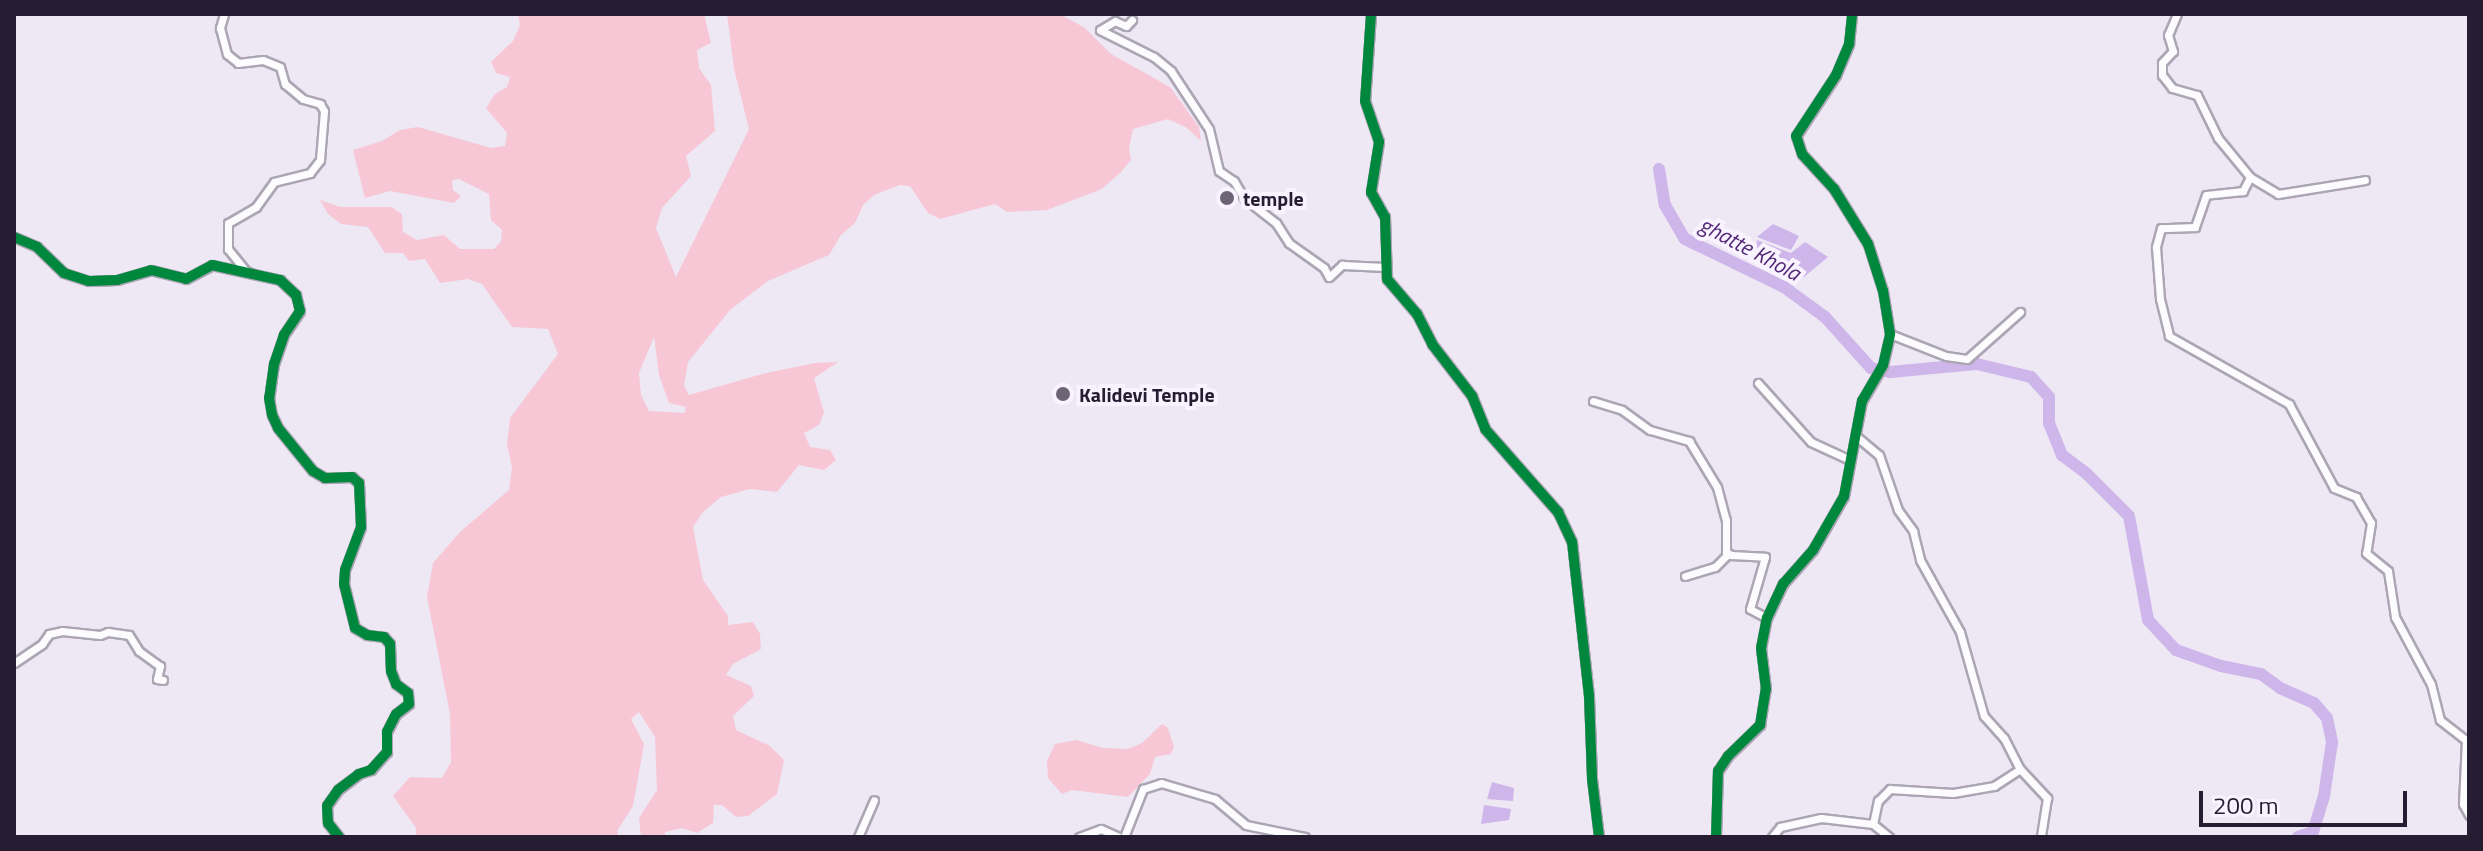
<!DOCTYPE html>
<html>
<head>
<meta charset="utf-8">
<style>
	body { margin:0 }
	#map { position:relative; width:2483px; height:851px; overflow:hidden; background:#eee8f5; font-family:"Titillium Web",sans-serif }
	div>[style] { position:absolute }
	.green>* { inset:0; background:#f7c7d6 }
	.water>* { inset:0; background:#ceb5ea }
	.river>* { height:12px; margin:-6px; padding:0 6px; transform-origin:6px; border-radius:6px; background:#ceb5ea }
	.roads { filter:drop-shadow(2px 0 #aca5b4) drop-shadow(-2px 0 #aca5b4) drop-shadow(0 2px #aca5b4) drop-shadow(0 -2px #aca5b4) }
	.minor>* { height:7px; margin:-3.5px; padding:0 3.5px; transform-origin:3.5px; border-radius:3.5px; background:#fcfcfe }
	.cycleway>* { height:10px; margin:-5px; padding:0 5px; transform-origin:5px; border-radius:5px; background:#00873e }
	.dots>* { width:22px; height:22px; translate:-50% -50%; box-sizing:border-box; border:4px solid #f8f3fe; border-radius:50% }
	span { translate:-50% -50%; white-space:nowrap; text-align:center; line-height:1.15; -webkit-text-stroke:8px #f8f3fe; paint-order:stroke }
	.poi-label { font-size:20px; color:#271d32; font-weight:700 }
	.left { translate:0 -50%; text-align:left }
	.water-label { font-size:22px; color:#532778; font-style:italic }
	.frame { position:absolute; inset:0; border:16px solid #271d32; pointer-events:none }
	.scale { position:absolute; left:2199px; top:791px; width:208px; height:36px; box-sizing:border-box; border:4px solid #271d32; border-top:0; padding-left:10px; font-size:24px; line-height:28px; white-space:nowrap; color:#271d32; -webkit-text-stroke:6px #f8f3fe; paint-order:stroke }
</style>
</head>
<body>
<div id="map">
	<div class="green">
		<i style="clip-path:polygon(evenodd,518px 14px,704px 14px,711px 43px,697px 50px,699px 68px,711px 85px,715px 131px,686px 156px,691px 176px,662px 208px,656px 228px,676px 277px,749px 129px,734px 69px,727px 14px,1060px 14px,1085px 28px,1111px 54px,1170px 87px,1199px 127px,1201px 141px,1187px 128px,1168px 119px,1133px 129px,1129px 148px,1131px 160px,1121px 172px,1102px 189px,1047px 210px,1007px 212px,995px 204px,940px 219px,928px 213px,910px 186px,900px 185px,874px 195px,863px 205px,855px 223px,841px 235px,829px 255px,768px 281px,730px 310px,688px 362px,684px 386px,689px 395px,766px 373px,815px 363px,838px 362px,814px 378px,824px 413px,819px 425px,804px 433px,810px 447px,830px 450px,836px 460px,824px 470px,799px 465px,777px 492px,750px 489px,721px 497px,703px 512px,693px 527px,703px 580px,728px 616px,728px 625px,753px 622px,760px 634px,761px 649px,733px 664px,726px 675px,751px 686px,754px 696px,733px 716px,736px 730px,770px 746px,784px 760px,777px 794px,748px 816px,736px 817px,722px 805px,714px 805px,713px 823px,697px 833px,682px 828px,665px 832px,665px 837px,641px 837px,639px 818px,657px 790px,655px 737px,639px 712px,631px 719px,644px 744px,633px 806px,617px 831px,619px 837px,416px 837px,416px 828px,393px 796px,410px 777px,442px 778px,451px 762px,450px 714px,427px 597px,433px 563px,460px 532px,509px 490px,512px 468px,507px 444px,510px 418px,558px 354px,548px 329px,512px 327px,482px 284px,468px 279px,440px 283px,425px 259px,409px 261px,403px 253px,385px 253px,368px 227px,341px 224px,328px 214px,320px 200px,340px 207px,391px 207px,402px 214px,403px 232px,417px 240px,444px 235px,460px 249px,494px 249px,501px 241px,502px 230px,491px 220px,489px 194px,459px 179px,452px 180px,453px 190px,461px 196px,454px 203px,390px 191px,365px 198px,353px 150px,382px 141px,400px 130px,418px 127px,491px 148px,505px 146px,507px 133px,486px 108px,495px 94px,507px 87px,510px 77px,496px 73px,491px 62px,513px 41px,520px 25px,518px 14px,654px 337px,659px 375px,669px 403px,686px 407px,685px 413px,649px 411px,641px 395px,639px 373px,654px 337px)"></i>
		<i style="clip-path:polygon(1162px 724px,1168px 728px,1174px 747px,1171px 754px,1155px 757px,1150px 774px,1128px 797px,1072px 790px,1062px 794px,1048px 778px,1047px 761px,1055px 744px,1076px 740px,1103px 748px,1128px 749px,1142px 743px)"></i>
	</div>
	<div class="water">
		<i style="clip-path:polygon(1773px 224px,1799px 236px,1791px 250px,1757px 237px)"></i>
		<i style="clip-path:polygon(1757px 240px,1791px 253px,1805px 242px,1828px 257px,1804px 277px,1791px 266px,1786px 270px,1773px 266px,1756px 250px)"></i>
		<i style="clip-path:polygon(1492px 782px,1514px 788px,1513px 801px,1487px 799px)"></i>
		<i style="clip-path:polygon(1484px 805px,1511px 809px,1509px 820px,1481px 824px)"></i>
	</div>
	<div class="river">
		<i style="left:1659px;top:169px;width:36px;rotate:81deg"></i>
		<i style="left:1665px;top:205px;width:39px;rotate:60deg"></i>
		<i style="left:1685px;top:239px;width:110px;rotate:25.9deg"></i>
		<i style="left:1784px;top:287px;width:51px;rotate:36.2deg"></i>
		<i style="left:1825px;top:317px;width:69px;rotate:48deg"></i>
		<i style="left:1871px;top:368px;width:19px;rotate:12deg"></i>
		<i style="left:1890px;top:372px;width:87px;rotate:-5.3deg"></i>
		<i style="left:1977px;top:364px;width:56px;rotate:13.5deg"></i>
		<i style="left:2031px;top:377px;width:27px;rotate:48deg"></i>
		<i style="left:2049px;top:397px;width:26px;rotate:90deg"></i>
		<i style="left:2049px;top:423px;width:35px;rotate:68deg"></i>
		<i style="left:2062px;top:455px;width:31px;rotate:37deg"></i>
		<i style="left:2087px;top:474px;width:59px;rotate:45deg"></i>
		<i style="left:2129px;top:516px;width:106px;rotate:79.6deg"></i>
		<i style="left:2148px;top:620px;width:41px;rotate:47deg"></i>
		<i style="left:2176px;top:650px;width:48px;rotate:19.6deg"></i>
		<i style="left:2221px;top:666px;width:41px;rotate:11.3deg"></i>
		<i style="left:2261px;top:674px;width:24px;rotate:36deg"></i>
		<i style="left:2280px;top:688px;width:37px;rotate:24deg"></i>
		<i style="left:2314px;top:703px;width:20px;rotate:49deg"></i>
		<i style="left:2327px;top:718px;width:25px;rotate:78deg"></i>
		<i style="left:2332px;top:742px;width:55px;rotate:98.4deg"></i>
		<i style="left:2324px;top:796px;width:38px;rotate:107deg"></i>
		<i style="left:2313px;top:832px;width:16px;rotate:162deg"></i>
	</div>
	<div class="roads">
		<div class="minor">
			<i style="left:224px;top:14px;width:15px;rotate:106deg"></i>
			<i style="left:220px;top:28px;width:27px;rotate:75deg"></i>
			<i style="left:227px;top:54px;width:14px;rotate:39deg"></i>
			<i style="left:238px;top:63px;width:25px;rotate:-7deg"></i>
			<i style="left:263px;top:60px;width:18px;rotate:22deg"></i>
			<i style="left:280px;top:67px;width:18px;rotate:74deg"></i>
			<i style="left:285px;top:84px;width:23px;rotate:40deg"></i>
			<i style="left:303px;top:99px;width:18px;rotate:16deg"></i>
			<i style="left:320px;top:104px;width:8px;rotate:60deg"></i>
			<i style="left:324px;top:111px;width:49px;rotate:94.7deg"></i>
			<i style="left:320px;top:160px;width:16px;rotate:128deg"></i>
			<i style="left:310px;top:173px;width:37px;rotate:166deg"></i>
			<i style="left:274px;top:182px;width:31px;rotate:126deg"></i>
			<i style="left:256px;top:207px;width:32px;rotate:150deg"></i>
			<i style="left:228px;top:223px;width:26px;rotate:90deg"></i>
			<i style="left:228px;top:249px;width:28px;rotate:51deg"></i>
			<i style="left:246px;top:271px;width:8px;rotate:23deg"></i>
			<i style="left:1371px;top:14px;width:87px;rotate:93.9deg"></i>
			<i style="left:1365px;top:101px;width:43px;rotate:71.1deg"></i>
			<i style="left:1379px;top:142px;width:51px;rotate:99.1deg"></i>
			<i style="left:1371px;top:192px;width:29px;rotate:61deg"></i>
			<i style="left:1385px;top:217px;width:62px;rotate:88.2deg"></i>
			<i style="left:1387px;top:279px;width:46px;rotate:49.4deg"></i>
			<i style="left:1417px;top:314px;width:34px;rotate:63deg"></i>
			<i style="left:1432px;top:344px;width:66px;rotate:52.4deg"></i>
			<i style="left:1472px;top:396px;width:35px;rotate:68deg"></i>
			<i style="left:1485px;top:429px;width:111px;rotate:48.7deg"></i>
			<i style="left:1558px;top:512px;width:33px;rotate:65deg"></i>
			<i style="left:1572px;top:542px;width:155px;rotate:83.7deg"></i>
			<i style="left:1589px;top:696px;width:83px;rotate:87.9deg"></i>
			<i style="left:1592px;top:779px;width:58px;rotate:83.1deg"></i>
			<i style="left:2177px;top:14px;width:23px;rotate:113deg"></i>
			<i style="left:2168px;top:35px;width:17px;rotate:73deg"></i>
			<i style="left:2173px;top:51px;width:16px;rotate:133deg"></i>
			<i style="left:2162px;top:63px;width:12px;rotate:90deg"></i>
			<i style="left:2162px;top:75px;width:16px;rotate:52deg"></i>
			<i style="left:2172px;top:88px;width:26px;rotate:16deg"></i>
			<i style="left:2197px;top:95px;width:48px;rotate:64deg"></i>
			<i style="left:2218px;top:138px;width:50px;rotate:50.6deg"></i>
			<i style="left:2250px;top:177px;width:33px;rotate:31deg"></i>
			<i style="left:2278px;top:194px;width:88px;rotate:-9.1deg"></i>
			<i style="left:1132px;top:20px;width:8px;rotate:135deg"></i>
			<i style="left:1126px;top:26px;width:12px;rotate:-156deg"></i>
			<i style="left:1115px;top:21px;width:17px;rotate:149deg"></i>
			<i style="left:1100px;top:30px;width:60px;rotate:26.6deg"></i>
			<i style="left:1154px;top:57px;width:22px;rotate:39deg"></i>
			<i style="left:1171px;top:71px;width:69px;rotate:56.8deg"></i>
			<i style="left:1209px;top:129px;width:43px;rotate:76.6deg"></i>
			<i style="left:1219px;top:171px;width:18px;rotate:34deg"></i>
			<i style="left:1234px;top:181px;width:20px;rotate:60deg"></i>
			<i style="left:1244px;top:198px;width:41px;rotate:38deg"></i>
			<i style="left:1276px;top:223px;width:24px;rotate:57deg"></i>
			<i style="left:1289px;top:243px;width:43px;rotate:35.5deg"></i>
			<i style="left:1324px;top:268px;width:10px;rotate:61deg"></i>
			<i style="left:1329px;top:277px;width:18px;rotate:-43deg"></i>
			<i style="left:1342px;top:265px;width:43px;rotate:2.7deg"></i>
			<i style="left:2250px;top:177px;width:16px;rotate:117deg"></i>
			<i style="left:2243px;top:191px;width:37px;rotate:174deg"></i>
			<i style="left:2206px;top:195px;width:34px;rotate:109deg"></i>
			<i style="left:2195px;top:227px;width:34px;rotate:178deg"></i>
			<i style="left:2161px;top:228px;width:20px;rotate:105deg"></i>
			<i style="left:2156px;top:247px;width:52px;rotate:85.6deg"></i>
			<i style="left:2160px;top:299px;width:38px;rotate:76deg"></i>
			<i style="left:2169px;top:336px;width:138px;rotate:29.5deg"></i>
			<i style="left:2289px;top:404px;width:95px;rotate:61.8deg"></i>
			<i style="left:2334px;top:488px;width:24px;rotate:22deg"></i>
			<i style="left:2356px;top:497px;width:30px;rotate:60deg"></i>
			<i style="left:2371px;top:523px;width:30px;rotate:99deg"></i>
			<i style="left:2366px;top:553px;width:28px;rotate:39deg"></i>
			<i style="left:2388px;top:571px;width:47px;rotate:81.3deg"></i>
			<i style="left:2395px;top:617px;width:76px;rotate:61.8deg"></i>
			<i style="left:2431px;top:684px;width:37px;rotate:76deg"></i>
			<i style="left:2440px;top:720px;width:33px;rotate:38deg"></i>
			<i style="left:2466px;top:740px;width:64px;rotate:92.7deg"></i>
			<i style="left:2463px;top:804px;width:13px;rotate:61deg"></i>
			<i style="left:14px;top:237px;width:25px;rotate:23deg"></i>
			<i style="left:37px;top:247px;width:37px;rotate:44deg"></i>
			<i style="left:64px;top:273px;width:26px;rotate:18deg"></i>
			<i style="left:89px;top:281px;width:28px;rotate:-2deg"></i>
			<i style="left:117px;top:280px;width:35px;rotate:-16deg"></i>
			<i style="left:151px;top:270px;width:36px;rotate:14deg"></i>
			<i style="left:186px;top:279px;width:30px;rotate:-28deg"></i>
			<i style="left:212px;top:265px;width:70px;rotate:12.4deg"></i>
			<i style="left:280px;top:280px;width:22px;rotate:43deg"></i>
			<i style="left:296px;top:295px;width:16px;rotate:76deg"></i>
			<i style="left:300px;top:311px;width:29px;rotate:124deg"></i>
			<i style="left:284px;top:335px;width:31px;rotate:109deg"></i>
			<i style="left:274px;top:364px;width:34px;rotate:98deg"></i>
			<i style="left:269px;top:398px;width:17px;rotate:80deg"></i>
			<i style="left:272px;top:415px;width:14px;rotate:65deg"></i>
			<i style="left:278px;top:428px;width:55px;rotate:50.9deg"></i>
			<i style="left:313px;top:471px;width:14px;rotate:30deg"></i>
			<i style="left:325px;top:478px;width:27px;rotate:-2deg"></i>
			<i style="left:352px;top:477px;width:9px;rotate:41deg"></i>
			<i style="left:359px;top:483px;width:44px;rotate:87.4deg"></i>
			<i style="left:361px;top:527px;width:46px;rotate:110.4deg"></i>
			<i style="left:345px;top:570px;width:14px;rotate:94deg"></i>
			<i style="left:344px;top:584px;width:45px;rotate:76deg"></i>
			<i style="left:355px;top:628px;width:14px;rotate:30deg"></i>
			<i style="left:367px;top:635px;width:17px;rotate:7deg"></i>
			<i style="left:384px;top:637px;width:9px;rotate:49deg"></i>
			<i style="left:390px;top:644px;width:27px;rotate:88deg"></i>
			<i style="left:391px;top:671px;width:14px;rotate:69deg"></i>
			<i style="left:396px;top:684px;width:15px;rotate:37deg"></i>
			<i style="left:408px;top:693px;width:11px;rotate:85deg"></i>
			<i style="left:409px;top:704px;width:16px;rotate:142deg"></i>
			<i style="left:396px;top:714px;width:20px;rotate:117deg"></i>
			<i style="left:387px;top:732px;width:20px;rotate:90deg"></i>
			<i style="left:387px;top:752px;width:24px;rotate:132deg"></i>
			<i style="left:371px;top:770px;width:13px;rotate:162deg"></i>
			<i style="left:359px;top:774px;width:26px;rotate:143deg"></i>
			<i style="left:338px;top:790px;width:19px;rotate:125deg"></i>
			<i style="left:327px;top:806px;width:17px;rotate:87deg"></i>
			<i style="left:328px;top:823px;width:18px;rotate:52deg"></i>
			<i style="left:1890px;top:334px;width:60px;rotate:21.4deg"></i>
			<i style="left:1946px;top:356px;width:21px;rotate:8deg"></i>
			<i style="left:1967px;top:359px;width:71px;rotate:-41.6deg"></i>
			<i style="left:1758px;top:383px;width:79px;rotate:48.1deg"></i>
			<i style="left:1811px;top:442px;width:43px;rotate:24.8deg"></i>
			<i style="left:1593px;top:401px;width:30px;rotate:17deg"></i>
			<i style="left:1622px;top:410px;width:34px;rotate:36deg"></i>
			<i style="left:1650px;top:430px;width:41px;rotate:15.8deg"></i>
			<i style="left:1689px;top:441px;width:54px;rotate:58.7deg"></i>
			<i style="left:1717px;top:487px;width:34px;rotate:75deg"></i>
			<i style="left:1726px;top:520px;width:32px;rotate:90deg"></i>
			<i style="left:1726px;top:552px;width:6px;rotate:31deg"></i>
			<i style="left:1731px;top:555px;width:34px;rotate:3deg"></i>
			<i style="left:1765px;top:557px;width:54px;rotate:106.1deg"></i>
			<i style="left:1750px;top:609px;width:19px;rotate:28deg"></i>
			<i style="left:1856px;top:436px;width:30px;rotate:40deg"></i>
			<i style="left:1879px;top:455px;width:58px;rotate:70.9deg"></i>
			<i style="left:1898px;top:510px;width:26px;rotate:54deg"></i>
			<i style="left:1913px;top:531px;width:30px;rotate:76deg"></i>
			<i style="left:1920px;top:560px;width:82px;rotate:60.9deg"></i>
			<i style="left:1960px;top:632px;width:87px;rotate:74.1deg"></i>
			<i style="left:1984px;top:716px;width:30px;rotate:48deg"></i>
			<i style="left:2004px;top:738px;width:35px;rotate:63deg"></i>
			<i style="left:2020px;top:769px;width:40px;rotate:47deg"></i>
			<i style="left:2047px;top:798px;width:39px;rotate:99deg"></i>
			<i style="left:1685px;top:576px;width:31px;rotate:-17deg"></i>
			<i style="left:1715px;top:567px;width:18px;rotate:-45deg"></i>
			<i style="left:14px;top:663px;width:34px;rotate:-34deg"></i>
			<i style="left:42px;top:644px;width:12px;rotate:-55deg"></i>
			<i style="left:49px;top:634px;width:13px;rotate:-13deg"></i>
			<i style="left:62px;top:631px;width:38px;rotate:6deg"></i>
			<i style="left:100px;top:635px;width:9px;rotate:-21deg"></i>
			<i style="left:108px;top:632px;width:21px;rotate:8deg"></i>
			<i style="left:129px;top:635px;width:19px;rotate:58deg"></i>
			<i style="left:139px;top:651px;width:26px;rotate:36deg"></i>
			<i style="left:160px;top:666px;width:13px;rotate:103deg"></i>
			<i style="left:157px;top:679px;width:6px;rotate:9deg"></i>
			<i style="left:1873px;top:824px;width:24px;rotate:-78deg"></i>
			<i style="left:1878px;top:801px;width:17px;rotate:-45deg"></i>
			<i style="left:1890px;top:789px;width:63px;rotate:3.6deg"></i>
			<i style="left:1953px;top:793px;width:42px;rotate:-9.7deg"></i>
			<i style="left:1994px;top:786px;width:31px;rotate:-33deg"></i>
			<i style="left:858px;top:837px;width:40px;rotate:-66.6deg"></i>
			<i style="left:1079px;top:837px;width:23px;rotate:-20deg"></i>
			<i style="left:1101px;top:829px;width:20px;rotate:24deg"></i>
			<i style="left:1124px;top:837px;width:52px;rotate:-68.4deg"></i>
			<i style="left:1143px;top:789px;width:19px;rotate:-18deg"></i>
			<i style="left:1161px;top:783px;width:56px;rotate:16.5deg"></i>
			<i style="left:1215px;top:799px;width:40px;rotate:40deg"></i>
			<i style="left:1246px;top:825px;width:60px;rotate:11.5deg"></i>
			<i style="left:1716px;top:837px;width:66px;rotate:-88.3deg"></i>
			<i style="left:1718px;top:771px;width:18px;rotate:-56deg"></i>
			<i style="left:1728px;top:756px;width:45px;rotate:-44.1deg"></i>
			<i style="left:1760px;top:725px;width:36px;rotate:-81deg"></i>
			<i style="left:1766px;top:689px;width:41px;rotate:-97deg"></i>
			<i style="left:1761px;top:648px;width:31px;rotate:-79deg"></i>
			<i style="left:1767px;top:618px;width:38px;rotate:-65deg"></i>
			<i style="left:1783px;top:584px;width:45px;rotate:-48.6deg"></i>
			<i style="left:1813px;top:550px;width:62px;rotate:-60.1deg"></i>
			<i style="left:1844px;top:496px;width:97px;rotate:-79.3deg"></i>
			<i style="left:1862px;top:401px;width:42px;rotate:-59.7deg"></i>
			<i style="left:1883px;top:365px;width:32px;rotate:-77deg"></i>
			<i style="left:1890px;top:334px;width:44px;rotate:-99.2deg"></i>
			<i style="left:1883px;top:291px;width:49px;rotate:-107.7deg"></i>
			<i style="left:1868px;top:244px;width:65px;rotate:-121.7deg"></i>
			<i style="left:1834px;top:189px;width:47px;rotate:-132.4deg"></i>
			<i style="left:1802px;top:154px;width:19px;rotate:-108deg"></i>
			<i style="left:1796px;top:136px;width:73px;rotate:-56.7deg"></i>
			<i style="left:1836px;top:75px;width:34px;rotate:-67deg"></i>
			<i style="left:1849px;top:44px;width:30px;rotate:-84deg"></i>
			<i style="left:1772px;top:837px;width:13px;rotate:-51deg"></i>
			<i style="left:1780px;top:827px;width:42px;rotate:-12.4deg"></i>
			<i style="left:1821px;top:818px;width:52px;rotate:6.6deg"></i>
			<i style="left:1873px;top:824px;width:21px;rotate:39deg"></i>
		</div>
	</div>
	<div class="cycleway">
		<i style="left:1371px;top:14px;width:87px;rotate:93.9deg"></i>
		<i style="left:1365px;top:101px;width:43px;rotate:71.1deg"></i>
		<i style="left:1379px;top:142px;width:51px;rotate:99.1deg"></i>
		<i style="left:1371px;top:192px;width:29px;rotate:61deg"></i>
		<i style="left:1385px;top:217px;width:62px;rotate:88.2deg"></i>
		<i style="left:1387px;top:279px;width:46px;rotate:49.4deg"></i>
		<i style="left:1417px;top:314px;width:34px;rotate:63deg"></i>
		<i style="left:1432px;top:344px;width:66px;rotate:52.4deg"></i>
		<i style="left:1472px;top:396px;width:35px;rotate:68deg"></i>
		<i style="left:1485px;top:429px;width:111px;rotate:48.7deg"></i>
		<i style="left:1558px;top:512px;width:33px;rotate:65deg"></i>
		<i style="left:1572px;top:542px;width:155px;rotate:83.7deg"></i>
		<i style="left:1589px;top:696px;width:83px;rotate:87.9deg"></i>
		<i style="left:1592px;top:779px;width:58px;rotate:83.1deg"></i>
		<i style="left:14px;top:237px;width:25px;rotate:23deg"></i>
		<i style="left:37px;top:247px;width:37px;rotate:44deg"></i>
		<i style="left:64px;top:273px;width:26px;rotate:18deg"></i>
		<i style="left:89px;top:281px;width:28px;rotate:-2deg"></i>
		<i style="left:117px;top:280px;width:35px;rotate:-16deg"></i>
		<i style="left:151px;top:270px;width:36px;rotate:14deg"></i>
		<i style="left:186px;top:279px;width:30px;rotate:-28deg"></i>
		<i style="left:212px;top:265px;width:70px;rotate:12.4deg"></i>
		<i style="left:280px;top:280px;width:22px;rotate:43deg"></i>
		<i style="left:296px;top:295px;width:16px;rotate:76deg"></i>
		<i style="left:300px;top:311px;width:29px;rotate:124deg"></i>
		<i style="left:284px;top:335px;width:31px;rotate:109deg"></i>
		<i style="left:274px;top:364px;width:34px;rotate:98deg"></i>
		<i style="left:269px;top:398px;width:17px;rotate:80deg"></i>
		<i style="left:272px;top:415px;width:14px;rotate:65deg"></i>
		<i style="left:278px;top:428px;width:55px;rotate:50.9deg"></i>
		<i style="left:313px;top:471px;width:14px;rotate:30deg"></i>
		<i style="left:325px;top:478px;width:27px;rotate:-2deg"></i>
		<i style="left:352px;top:477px;width:9px;rotate:41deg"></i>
		<i style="left:359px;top:483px;width:44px;rotate:87.4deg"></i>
		<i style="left:361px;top:527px;width:46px;rotate:110.4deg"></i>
		<i style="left:345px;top:570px;width:14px;rotate:94deg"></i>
		<i style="left:344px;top:584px;width:45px;rotate:76deg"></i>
		<i style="left:355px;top:628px;width:14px;rotate:30deg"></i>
		<i style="left:367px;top:635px;width:17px;rotate:7deg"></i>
		<i style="left:384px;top:637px;width:9px;rotate:49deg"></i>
		<i style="left:390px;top:644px;width:27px;rotate:88deg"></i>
		<i style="left:391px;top:671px;width:14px;rotate:69deg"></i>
		<i style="left:396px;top:684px;width:15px;rotate:37deg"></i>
		<i style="left:408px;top:693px;width:11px;rotate:85deg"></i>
		<i style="left:409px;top:704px;width:16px;rotate:142deg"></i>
		<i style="left:396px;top:714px;width:20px;rotate:117deg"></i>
		<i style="left:387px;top:732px;width:20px;rotate:90deg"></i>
		<i style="left:387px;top:752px;width:24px;rotate:132deg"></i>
		<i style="left:371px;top:770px;width:13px;rotate:162deg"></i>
		<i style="left:359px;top:774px;width:26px;rotate:143deg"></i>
		<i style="left:338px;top:790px;width:19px;rotate:125deg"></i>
		<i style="left:327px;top:806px;width:17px;rotate:87deg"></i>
		<i style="left:328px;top:823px;width:18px;rotate:52deg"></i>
		<i style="left:1716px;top:837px;width:66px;rotate:-88.3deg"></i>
		<i style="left:1718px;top:771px;width:18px;rotate:-56deg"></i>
		<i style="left:1728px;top:756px;width:45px;rotate:-44.1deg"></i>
		<i style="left:1760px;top:725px;width:36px;rotate:-81deg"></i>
		<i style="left:1766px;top:689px;width:41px;rotate:-97deg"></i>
		<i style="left:1761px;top:648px;width:31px;rotate:-79deg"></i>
		<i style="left:1767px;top:618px;width:38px;rotate:-65deg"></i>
		<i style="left:1783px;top:584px;width:45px;rotate:-48.6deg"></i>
		<i style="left:1813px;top:550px;width:62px;rotate:-60.1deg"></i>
		<i style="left:1844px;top:496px;width:97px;rotate:-79.3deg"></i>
		<i style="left:1862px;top:401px;width:42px;rotate:-59.7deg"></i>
		<i style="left:1883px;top:365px;width:32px;rotate:-77deg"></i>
		<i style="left:1890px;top:334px;width:44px;rotate:-99.2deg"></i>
		<i style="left:1883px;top:291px;width:49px;rotate:-107.7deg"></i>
		<i style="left:1868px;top:244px;width:65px;rotate:-121.7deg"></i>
		<i style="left:1834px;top:189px;width:47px;rotate:-132.4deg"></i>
		<i style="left:1802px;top:154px;width:19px;rotate:-108deg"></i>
		<i style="left:1796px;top:136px;width:73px;rotate:-56.7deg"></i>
		<i style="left:1836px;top:75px;width:34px;rotate:-67deg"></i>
		<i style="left:1849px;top:44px;width:30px;rotate:-84deg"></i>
	</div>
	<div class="dots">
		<i style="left:1227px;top:198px;background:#6d6476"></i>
		<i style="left:1063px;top:394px;background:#6d6476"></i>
	</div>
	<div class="poi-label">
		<span class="left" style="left:1243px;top:198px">temple</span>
		<span class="left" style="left:1079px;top:394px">Kalidevi Temple</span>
	</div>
	<div class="water-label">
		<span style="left:1750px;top:249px;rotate:28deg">ghatte Khola</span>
	</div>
	<div class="frame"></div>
	<div class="scale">200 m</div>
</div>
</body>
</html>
